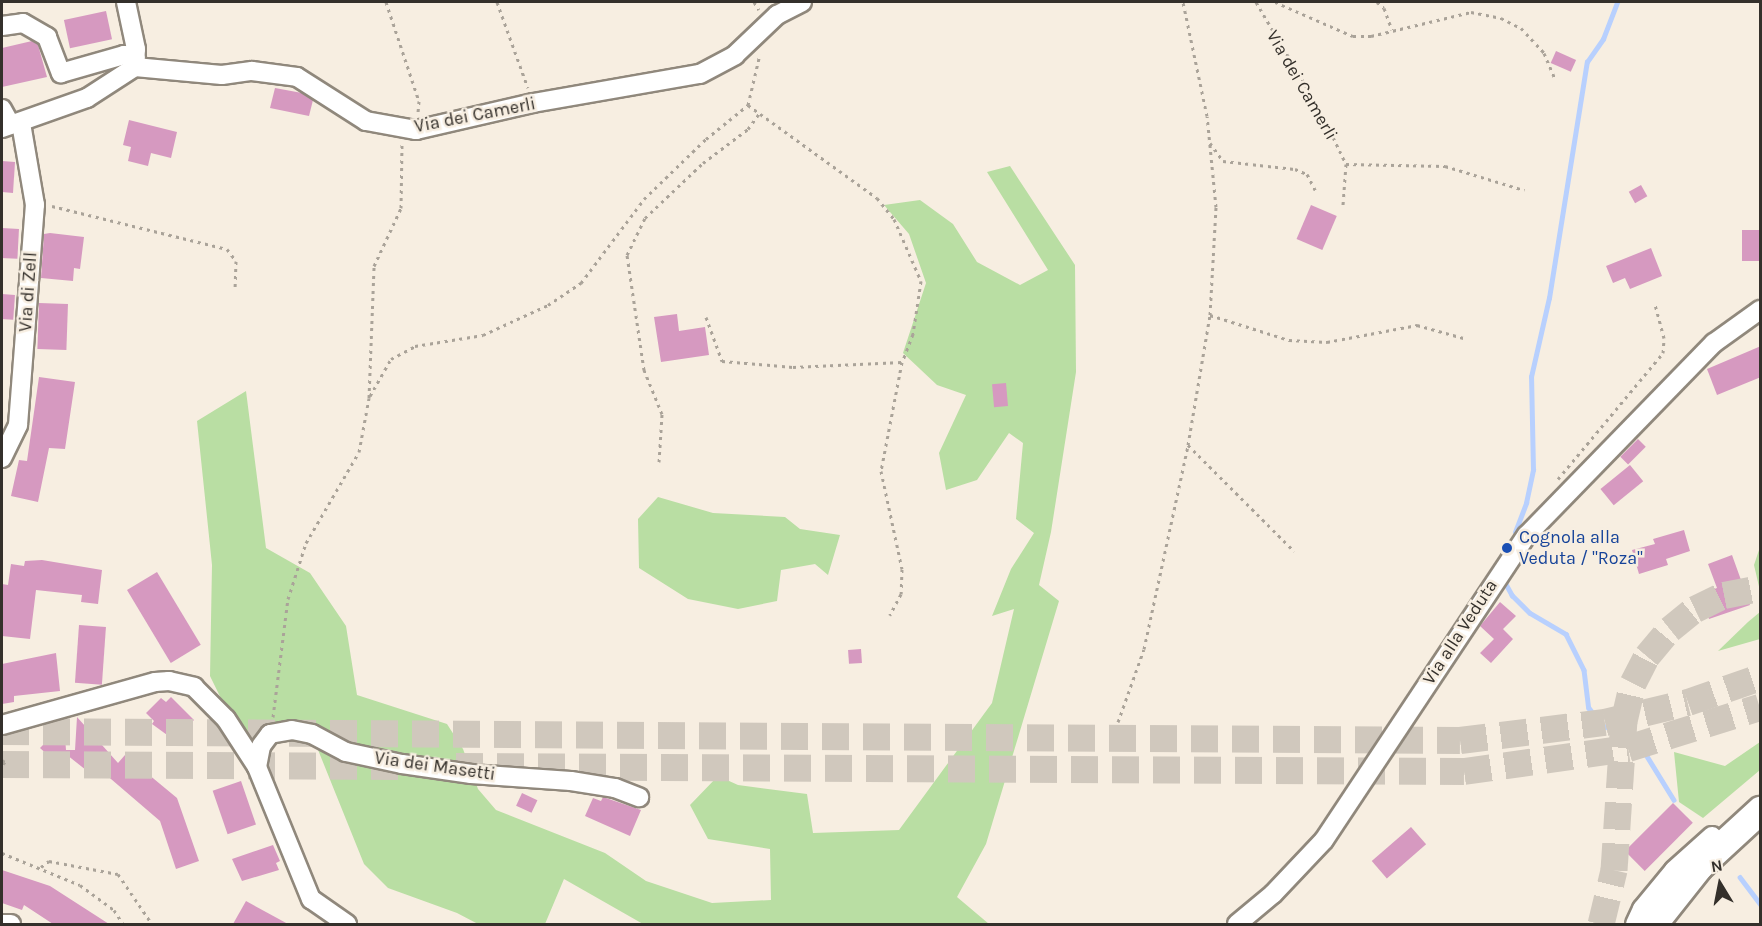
<!DOCTYPE html>
<html>
<head>
<meta charset="utf-8">
<style>
	body { margin:0 }
	#map { position:relative; width:1762px; height:926px; overflow:hidden; background:#f7eee1; font-family:Karla,sans-serif }
	div>[style] { position:absolute }
	.green>* { inset:0; background:#b9dea3 }
	.stream>* { height:4.5px; margin:-2.25px; padding:0 2.25px; transform-origin:2.25px; border-radius:2.25px; background:#b8d0fe }
	.building>* { inset:0; background:#d699c0; transform-origin:0 0 }
	.highway-tunnel>* { height:27px; margin-top:-13.5px; transform-origin:0; background:repeating-linear-gradient(90deg,#d0c8bd 0 27px,transparent 0 41px) }
	.path>* { height:3px; margin-top:-1.5px; transform-origin:0; background:repeating-linear-gradient(90deg,#aaa399 0 3px,transparent 0 7.5px) }
	.roads { filter:drop-shadow(2px 0 #90887c) drop-shadow(-2px 0 #90887c) drop-shadow(0 2px #90887c) drop-shadow(0 -2px #90887c) }
	.minor>* { height:18px; margin:-9px; padding:0 9px; transform-origin:9px; border-radius:9px; background:#fff }
	.highway>* { height:27px; margin:-13.5px; padding:0 13.5px; transform-origin:13.5px; border-radius:13.5px; background:#fff }
	.dots>* { width:16px; height:16px; translate:-50% -50%; box-sizing:border-box; border:3px solid #f7eee1; border-radius:50% }
	span { translate:-50% -50%; white-space:nowrap; text-align:center; line-height:1.15; -webkit-text-stroke:5px #f7eee1; paint-order:stroke }
	.street-label { font-size:18px; color:#34302b }
	.transit-label { font-size:18px; color:#164399 }
	.left { translate:0 -50%; text-align:left }
	.frame { position:absolute; inset:0; border:3px solid #34302b; pointer-events:none }
	.north { position:absolute; left:1690px; top:854px; width:60px; height:60px; -webkit-text-stroke:4px #f7eee1; paint-order:stroke; rotate:350deg; font-size:16px; font-weight:700; line-height:24px; text-align:center; color:#34302b }
	.north::after { content:''; display:block; margin:auto; width:21px; height:27px; background:#34302b; clip-path:polygon(50% 0,100% 100%,50% 72%,0 100%) }
</style>
</head>
<body>
<div id="map">
	<div class="green">
		<i style="clip-path:polygon(1010px 166px,1075px 265px,1076px 372px,1051px 532px,1039px 585px,1059px 601px,986px 844px,957px 897px,989px 924px,643px 924px,564px 879px,545px 924px,478px 924px,457px 913px,388px 888px,364px 864px,308px 725px,263px 723px,255px 768px,210px 676px,212px 565px,197px 421px,246px 391px,266px 548px,310px 573px,346px 626px,357px 695px,447px 724px,463px 749px,478px 789px,496px 810px,605px 853px,646px 881px,712px 903px,771px 900px,770px 849px,708px 839px,690px 805px,718px 776px,738px 785px,807px 794px,813px 833px,899px 830px,992px 703px,1014px 609px,992px 616px,1011px 569px,1034px 533px,1016px 519px,1023px 443px,1009px 433px,977px 480px,946px 490px,939px 453px,966px 395px,937px 385px,903px 353px,926px 283px,909px 234px,884px 205px,920px 200px,953px 224px,977px 262px,1020px 285px,1048px 270px,987px 172px)"></i>
		<i style="clip-path:polygon(658px 497px,713px 513px,785px 517px,800px 529px,840px 535px,828px 575px,815px 564px,781px 570px,777px 601px,738px 609px,688px 599px,639px 568px,638px 519px)"></i>
		<i style="clip-path:polygon(1760px 547px,1760px 591px,1754px 565px)"></i>
		<i style="clip-path:polygon(1760px 612px,1760px 639px,1718px 651px,1748px 622px)"></i>
		<i style="clip-path:polygon(1760px 742px,1760px 770px,1703px 818px,1679px 802px,1674px 752px,1725px 766px)"></i>
	</div>
	<div class="stream">
		<i style="left:1515px;top:532px;width:31px;rotate:-69deg"></i>
		<i style="left:1526px;top:503px;width:34px;rotate:-78deg"></i>
		<i style="left:1533px;top:470px;width:93px;rotate:-91.2deg"></i>
		<i style="left:1531px;top:377px;width:81px;rotate:-77.2deg"></i>
		<i style="left:1549px;top:298px;width:239px;rotate:-80.9deg"></i>
		<i style="left:1587px;top:62px;width:28px;rotate:-55deg"></i>
		<i style="left:1603px;top:39px;width:40px;rotate:-69deg"></i>
		<i style="left:1506px;top:584px;width:13px;rotate:61deg"></i>
		<i style="left:1512px;top:595px;width:25px;rotate:45deg"></i>
		<i style="left:1530px;top:613px;width:42px;rotate:30.3deg"></i>
		<i style="left:1566px;top:634px;width:40px;rotate:63.4deg"></i>
		<i style="left:1584px;top:670px;width:38px;rotate:83deg"></i>
		<i style="left:1589px;top:708px;width:23px;rotate:52deg"></i>
		<i style="left:1603px;top:726px;width:32px;rotate:16deg"></i>
		<i style="left:1634px;top:735px;width:76px;rotate:58.4deg"></i>
		<i style="left:1740px;top:877px;width:34px;rotate:53deg"></i>
	</div>
	<div class="building">
		<i style="left:106px;top:11px;width:29px;height:43px;rotate:78deg"></i>
		<i style="clip-path:polygon(32px 41px,38px 45px,47px 77px,2px 87px,2px 48px)"></i>
		<i style="left:1556px;top:51px;width:22px;height:13px;rotate:24deg"></i>
		<i style="clip-path:polygon(275px 88px,302px 93px,313px 100px,309px 116px,270px 108px)"></i>
		<i style="clip-path:polygon(129px 120px,177px 132px,171px 158px,151px 153px,148px 166px,128px 161px,131px 147px,123px 145px)"></i>
		<i style="clip-path:polygon(2px 161px,15px 162px,13px 193px,2px 192px)"></i>
		<i style="left:1641px;top:185px;width:13px;height:14px;rotate:61deg"></i>
		<i style="left:1311px;top:205px;width:28px;height:37px;rotate:23deg"></i>
		<i style="left:2px;top:228px;width:17px;height:30px;rotate:3deg"></i>
		<i style="left:1761px;top:230px;width:31px;height:19px;rotate:90deg"></i>
		<i style="clip-path:polygon(50px 233px,84px 237px,80px 269px,74px 268px,73px 281px,41px 278px,44px 234px)"></i>
		<i style="clip-path:polygon(1651px 248px,1662px 276px,1630px 289px,1625px 278px,1613px 283px,1606px 266px)"></i>
		<i style="left:2px;top:294px;width:13px;height:25px;rotate:4deg"></i>
		<i style="left:39px;top:303px;width:29px;height:46px;rotate:2deg"></i>
		<i style="clip-path:polygon(677px 314px,679px 331px,705px 327px,709px 355px,661px 362px,654px 317px)"></i>
		<i style="clip-path:polygon(1761px 346px,1761px 377px,1717px 395px,1707px 369px)"></i>
		<i style="clip-path:polygon(39px 377px,75px 382px,65px 449px,49px 448px,38px 502px,11px 496px,19px 460px,27px 461px)"></i>
		<i style="left:1006px;top:383px;width:23px;height:14px;rotate:85deg"></i>
		<i style="left:1638px;top:439px;width:11px;height:25px;rotate:45deg"></i>
		<i style="left:1630px;top:465px;width:21px;height:38px;rotate:51deg"></i>
		<i style="clip-path:polygon(1684px 530px,1690px 551px,1666px 559px,1668px 565px,1639px 574px,1632px 550px,1655px 544px,1653px 539px)"></i>
		<i style="clip-path:polygon(1732px 555px,1750px 605px,1709px 619px,1700px 594px,1717px 588px,1708px 564px)"></i>
		<i style="clip-path:polygon(42px 560px,102px 570px,98px 604px,81px 602px,82px 595px,36px 590px,30px 639px,2px 636px,2px 584px,8px 585px,11px 564px,24px 566px,25px 561px)"></i>
		<i style="left:157px;top:572px;width:85px;height:35px;rotate:59deg"></i>
		<i style="clip-path:polygon(1500px 602px,1516px 616px,1503px 629px,1513px 639px,1491px 663px,1480px 653px,1494px 639px,1480px 626px)"></i>
		<i style="left:79px;top:625px;width:27px;height:58px;rotate:4deg"></i>
		<i style="left:861px;top:649px;width:14px;height:13px;rotate:86deg"></i>
		<i style="clip-path:polygon(56px 653px,60px 691px,14px 696px,14px 702px,2px 704px,2px 664px)"></i>
		<i style="clip-path:polygon(171px 697px,194px 720px,174px 740px,152px 724px,154px 721px,146px 713px,161px 698px,166px 702px)"></i>
		<i style="clip-path:polygon(77px 717px,118px 763px,125px 755px,177px 798px,199px 861px,176px 869px,160px 821px,97px 767px,91px 774px,67px 755px,68px 761px,55px 752px,50px 757px,40px 748px,64px 724px,66px 750px,75px 750px)"></i>
		<i style="left:241px;top:781px;width:46px;height:30px;rotate:71deg"></i>
		<i style="left:522px;top:793px;width:17px;height:14px;rotate:25deg"></i>
		<i style="clip-path:polygon(603px 797px,641px 810px,630px 836px,585px 816px,593px 798px,601px 801px)"></i>
		<i style="left:1673px;top:803px;width:28px;height:68px;rotate:45deg"></i>
		<i style="left:1411px;top:827px;width:23px;height:52px;rotate:49deg"></i>
		<i style="clip-path:polygon(273px 845px,280px 861px,276px 863px,279px 870px,242px 881px,232px 859px)"></i>
		<i style="clip-path:polygon(2px 870px,50px 886px,109px 924px,53px 924px,24px 905px,22px 910px,2px 903px)"></i>
		<i style="clip-path:polygon(246px 901px,288px 924px,233px 924px)"></i>
	</div>
	<div class="highway-tunnel">
		<i style="left:2px;top:731px;width:1458px;rotate:0.35deg"></i>
		<i style="left:1460px;top:740px;width:146px;rotate:-7.1deg"></i>
		<i style="left:1605px;top:722px;width:85px;rotate:-13.5deg"></i>
		<i style="left:1688px;top:702px;width:76px;rotate:-19.1deg"></i>
		<i style="left:2px;top:764px;width:403px;rotate:0.3deg"></i>
		<i style="left:456px;top:766px;width:1008px;rotate:0.28deg"></i>
		<i style="left:1464px;top:771px;width:166px;rotate:-8deg"></i>
		<i style="left:1628px;top:748px;width:138px;rotate:-17.3deg"></i>
		<i style="left:1601px;top:924px;width:56px;rotate:-76.5deg"></i>
		<i style="left:1614px;top:870px;width:149px;rotate:-86.2deg"></i>
		<i style="left:1624px;top:721px;width:39px;rotate:-77deg"></i>
		<i style="left:1633px;top:683px;width:30px;rotate:-63deg"></i>
		<i style="left:1647px;top:656px;width:35px;rotate:-50deg"></i>
		<i style="left:1670px;top:629px;width:32px;rotate:-39deg"></i>
		<i style="left:1695px;top:609px;width:32px;rotate:-26deg"></i>
		<i style="left:1724px;top:595px;width:37px;rotate:-11deg"></i>
	</div>
	<div class="path">
		<i style="left:386px;top:2px;width:104px;rotate:71.6deg"></i>
		<i style="left:419px;top:101px;width:12px;rotate:95deg"></i>
		<i style="left:497px;top:2px;width:91px;rotate:70.2deg"></i>
		<i style="left:754px;top:2px;width:9px;rotate:58deg"></i>
		<i style="left:1256px;top:2px;width:126px;rotate:59.3deg"></i>
		<i style="left:1320px;top:110px;width:60px;rotate:64.3deg"></i>
		<i style="left:1346px;top:164px;width:41px;rotate:94.2deg"></i>
		<i style="left:1275px;top:2px;width:85px;rotate:23.6deg"></i>
		<i style="left:1353px;top:36px;width:18px"></i>
		<i style="left:1371px;top:36px;width:103px;rotate:-13.5deg"></i>
		<i style="left:1471px;top:12px;width:31px;rotate:11deg"></i>
		<i style="left:1501px;top:18px;width:22px;rotate:27deg"></i>
		<i style="left:1521px;top:28px;width:34px;rotate:47deg"></i>
		<i style="left:1544px;top:53px;width:26px;rotate:67deg"></i>
		<i style="left:1377px;top:2px;width:9px;rotate:41deg"></i>
		<i style="left:1384px;top:8px;width:23px;rotate:70deg"></i>
		<i style="left:748px;top:105px;width:159px;rotate:35.8deg"></i>
		<i style="left:877px;top:198px;width:27px;rotate:51deg"></i>
		<i style="left:894px;top:219px;width:68px;rotate:66.5deg"></i>
		<i style="left:921px;top:281px;width:54px;rotate:98.6deg"></i>
		<i style="left:913px;top:334px;width:30px;rotate:111deg"></i>
		<i style="left:902px;top:362px;width:111px;rotate:100.9deg"></i>
		<i style="left:881px;top:471px;width:100px;rotate:77.9deg"></i>
		<i style="left:902px;top:569px;width:25px;rotate:92deg"></i>
		<i style="left:901px;top:594px;width:24px;rotate:118deg"></i>
		<i style="left:1210px;top:143px;width:22px;rotate:54deg"></i>
		<i style="left:1223px;top:161px;width:72px;rotate:6.3deg"></i>
		<i style="left:1295px;top:169px;width:13px;rotate:23deg"></i>
		<i style="left:1307px;top:174px;width:18px;rotate:63deg"></i>
		<i style="left:1346px;top:164px;width:99px;rotate:1.2deg"></i>
		<i style="left:1445px;top:166px;width:83px;rotate:16.9deg"></i>
		<i style="left:52px;top:206px;width:180px;rotate:13.8deg"></i>
		<i style="left:227px;top:249px;width:15px;rotate:53deg"></i>
		<i style="left:236px;top:261px;width:26px;rotate:92deg"></i>
		<i style="left:1210px;top:315px;width:83px;rotate:17.6deg"></i>
		<i style="left:1289px;top:340px;width:38px;rotate:3deg"></i>
		<i style="left:1327px;top:342px;width:92px;rotate:-10.7deg"></i>
		<i style="left:1417px;top:325px;width:52px;rotate:15.6deg"></i>
		<i style="left:706px;top:317px;width:47px;rotate:70deg"></i>
		<i style="left:722px;top:361px;width:71px;rotate:4.8deg"></i>
		<i style="left:793px;top:367px;width:109px;rotate:-2.6deg"></i>
		<i style="left:370px;top:396px;width:43px;rotate:-60.4deg"></i>
		<i style="left:391px;top:359px;width:27px;rotate:-28deg"></i>
		<i style="left:415px;top:346px;width:69px;rotate:-9.2deg"></i>
		<i style="left:483px;top:335px;width:72px;rotate:-24.8deg"></i>
		<i style="left:548px;top:305px;width:40px;rotate:-34deg"></i>
		<i style="left:581px;top:283px;width:105px;rotate:-53.1deg"></i>
		<i style="left:644px;top:199px;width:86px;rotate:-44.1deg"></i>
		<i style="left:706px;top:139px;width:54px;rotate:-39deg"></i>
		<i style="left:748px;top:105px;width:52px;rotate:-76.8deg"></i>
		<i style="left:1188px;top:445px;width:150px;rotate:45deg"></i>
		<i style="left:659px;top:462px;width:48px;rotate:-86.4deg"></i>
		<i style="left:662px;top:414px;width:48px;rotate:-112.2deg"></i>
		<i style="left:644px;top:370px;width:116px;rotate:-98.4deg"></i>
		<i style="left:627px;top:255px;width:41px;rotate:-64.1deg"></i>
		<i style="left:645px;top:218px;width:80px;rotate:-43.5deg"></i>
		<i style="left:703px;top:163px;width:56px;rotate:-37.1deg"></i>
		<i style="left:748px;top:129px;width:19px;rotate:-54deg"></i>
		<i style="left:1558px;top:479px;width:164px;rotate:-50.2deg"></i>
		<i style="left:1663px;top:353px;width:15px;rotate:-86deg"></i>
		<i style="left:1664px;top:338px;width:35px;rotate:-105deg"></i>
		<i style="left:273px;top:717px;width:119px;rotate:-82.8deg"></i>
		<i style="left:288px;top:599px;width:59px;rotate:-72.2deg"></i>
		<i style="left:306px;top:543px;width:105px;rotate:-59.8deg"></i>
		<i style="left:359px;top:452px;width:55px;rotate:-79.5deg"></i>
		<i style="left:369px;top:398px;width:132px;rotate:-87.8deg"></i>
		<i style="left:374px;top:266px;width:64px;rotate:-65deg"></i>
		<i style="left:401px;top:208px;width:65px;rotate:-89.1deg"></i>
		<i style="left:1118px;top:722px;width:77px;rotate:-70.4deg"></i>
		<i style="left:1144px;top:649px;width:209px;rotate:-77.8deg"></i>
		<i style="left:1188px;top:445px;width:132px;rotate:-80.4deg"></i>
		<i style="left:1210px;top:315px;width:108px;rotate:-86.8deg"></i>
		<i style="left:1216px;top:207px;width:91px;rotate:-95.6deg"></i>
		<i style="left:1207px;top:116px;width:116px;rotate:-101.9deg"></i>
		<i style="left:2px;top:760px;width:4px;rotate:34deg"></i>
		<i style="left:5px;top:762px;width:4px;rotate:135deg"></i>
		<i style="left:2px;top:853px;width:84px;rotate:22.3deg"></i>
		<i style="left:80px;top:885px;width:42px;rotate:36.3deg"></i>
		<i style="left:114px;top:910px;width:17px;rotate:57deg"></i>
		<i style="left:41px;top:867px;width:10px;rotate:-37deg"></i>
		<i style="left:49px;top:861px;width:70px;rotate:10.7deg"></i>
		<i style="left:118px;top:874px;width:60px;rotate:55.8deg"></i>
	</div>
	<div class="roads">
		<div class="minor">
			<i style="left:2px;top:26px;width:21px;rotate:-8deg"></i>
			<i style="left:23px;top:23px;width:28px;rotate:30deg"></i>
			<i style="left:47px;top:37px;width:39px;rotate:69deg"></i>
			<i style="left:61px;top:73px;width:66px;rotate:-15.9deg"></i>
			<i style="left:124px;top:55px;width:12px;rotate:14deg"></i>
			<i style="left:135px;top:67px;width:87px;rotate:5.3deg"></i>
			<i style="left:222px;top:75px;width:30px;rotate:-8deg"></i>
			<i style="left:252px;top:71px;width:45px;rotate:7.6deg"></i>
			<i style="left:297px;top:77px;width:82px;rotate:32.5deg"></i>
			<i style="left:366px;top:121px;width:51px;rotate:10.2deg"></i>
			<i style="left:416px;top:130px;width:120px;rotate:-13deg"></i>
			<i style="left:533px;top:103px;width:169px;rotate:-9.9deg"></i>
			<i style="left:700px;top:74px;width:40px;rotate:-28deg"></i>
			<i style="left:735px;top:55px;width:58px;rotate:-43.6deg"></i>
			<i style="left:777px;top:15px;width:28px;rotate:-27deg"></i>
			<i style="left:2px;top:109px;width:18px;rotate:61deg"></i>
			<i style="left:2px;top:128px;width:90px;rotate:-19.4deg"></i>
			<i style="left:87px;top:98px;width:57px;rotate:-32.9deg"></i>
			<i style="left:135px;top:67px;width:18px;rotate:-87deg"></i>
			<i style="left:136px;top:49px;width:48px;rotate:-102deg"></i>
			<i style="left:2px;top:458px;width:37px;rotate:-64deg"></i>
			<i style="left:18px;top:425px;width:221px;rotate:-85.6deg"></i>
			<i style="left:35px;top:205px;width:83px;rotate:-99.7deg"></i>
			<i style="left:2px;top:725px;width:159px;rotate:-15.7deg"></i>
			<i style="left:155px;top:682px;width:14px;rotate:-4deg"></i>
			<i style="left:169px;top:681px;width:26px;rotate:13deg"></i>
			<i style="left:194px;top:687px;width:45px;rotate:45deg"></i>
			<i style="left:226px;top:719px;width:57px;rotate:57.1deg"></i>
			<i style="left:257px;top:767px;width:143px;rotate:67.8deg"></i>
			<i style="left:311px;top:899px;width:44px;rotate:34.8deg"></i>
			<i style="left:257px;top:767px;width:21px;rotate:-79deg"></i>
			<i style="left:261px;top:746px;width:15px;rotate:-53deg"></i>
			<i style="left:270px;top:734px;width:22px;rotate:-10deg"></i>
			<i style="left:292px;top:730px;width:20px;rotate:11deg"></i>
			<i style="left:312px;top:734px;width:38px;rotate:28deg"></i>
			<i style="left:346px;top:752px;width:57px;rotate:12.1deg"></i>
			<i style="left:402px;top:764px;width:70px;rotate:8.2deg"></i>
			<i style="left:471px;top:774px;width:100px;rotate:4deg"></i>
			<i style="left:571px;top:781px;width:45px;rotate:9deg"></i>
			<i style="left:615px;top:788px;width:26px;rotate:21deg"></i>
			<i style="left:2px;top:924px;width:9px"></i>
			<i style="left:1237px;top:924px;width:47px;rotate:-39.8deg"></i>
			<i style="left:1273px;top:894px;width:74px;rotate:-46.6deg"></i>
			<i style="left:1324px;top:840px;width:366px;rotate:-56.4deg"></i>
			<i style="left:1527px;top:535px;width:268px;rotate:-45.8deg"></i>
			<i style="left:1714px;top:343px;width:57px;rotate:-35.7deg"></i>
			<i style="left:1635px;top:924px;width:17px;rotate:-65deg"></i>
			<i style="left:1642px;top:909px;width:50px;rotate:-50.6deg"></i>
			<i style="left:1674px;top:870px;width:51px;rotate:-41.8deg"></i>
		</div>
		<div class="highway">
			<i style="left:1653px;top:924px;width:74px;rotate:-51.6deg"></i>
			<i style="left:1699px;top:866px;width:83px;rotate:-42.6deg"></i>
		</div>
	</div>
	<div class="dots">
		<i style="left:1507px;top:548px;background:#1a4fb4"></i>
	</div>
	<div class="street-label">
		<span style="left:1302px;top:85px;rotate:60deg">Via dei Camerli</span>
		<span style="left:475px;top:115px;rotate:-11deg">Via dei Camerli</span>
		<span style="left:28px;top:292px;rotate:-86deg">Via di Zell</span>
		<span style="left:1460px;top:632px;rotate:-57deg">Via alla Veduta</span>
		<span style="left:435px;top:766px;rotate:8deg">Via dei Masetti</span>
	</div>
	<div class="transit-label">
		<span class="left" style="left:1519px;top:548px">Cognola alla<br>Veduta / "Roza"</span>
	</div>
	<div class="frame"></div>
	<div class="north">N</div>
</div>
</body>
</html>
